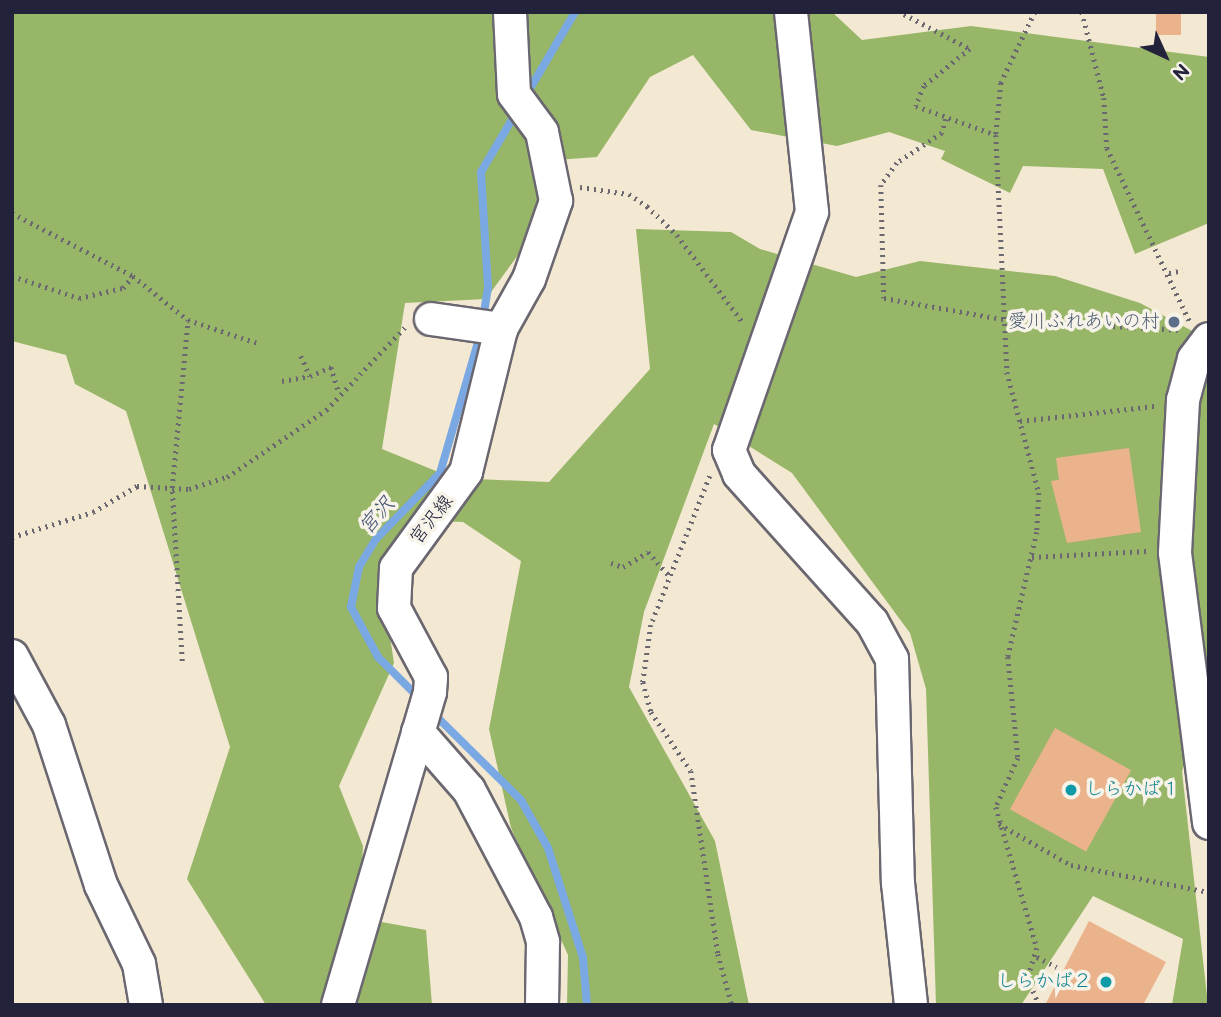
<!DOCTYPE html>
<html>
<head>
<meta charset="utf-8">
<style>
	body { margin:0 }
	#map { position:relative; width:1221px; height:1017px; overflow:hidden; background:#f3e8d2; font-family:"Balsamiq Sans","Klee One",sans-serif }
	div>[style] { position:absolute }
	.forest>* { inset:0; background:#98b668 }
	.stream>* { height:8px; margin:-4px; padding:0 4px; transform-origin:4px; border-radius:4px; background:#79a8e2 }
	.building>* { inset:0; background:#ebb38c; transform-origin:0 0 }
	.path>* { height:4.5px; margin-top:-2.25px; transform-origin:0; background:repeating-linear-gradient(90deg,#6b6770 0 2px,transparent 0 7px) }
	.roads { filter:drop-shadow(2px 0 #6b6770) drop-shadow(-2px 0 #6b6770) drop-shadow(0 2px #6b6770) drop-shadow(0 -2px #6b6770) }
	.minor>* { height:32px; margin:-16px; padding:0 16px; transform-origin:16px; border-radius:16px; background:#fff }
	.dots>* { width:19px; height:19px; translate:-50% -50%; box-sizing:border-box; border:4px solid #f7f3e8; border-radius:50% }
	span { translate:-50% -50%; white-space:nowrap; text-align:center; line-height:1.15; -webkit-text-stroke:7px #f7f3e8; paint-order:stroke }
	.service-label { font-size:19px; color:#4e5e75 }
	.right { translate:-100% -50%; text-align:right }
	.street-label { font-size:19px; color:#22223b }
	.culture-label { font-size:19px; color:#0d838f }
	.left { translate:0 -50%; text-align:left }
	.water-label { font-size:21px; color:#405175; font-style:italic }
	.frame { position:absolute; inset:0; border:14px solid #22223b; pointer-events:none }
	.north { position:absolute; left:1130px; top:21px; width:70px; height:70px; -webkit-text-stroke:5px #f7f3e8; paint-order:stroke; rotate:135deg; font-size:19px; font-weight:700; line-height:28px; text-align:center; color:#22223b }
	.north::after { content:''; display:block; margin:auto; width:24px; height:32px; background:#22223b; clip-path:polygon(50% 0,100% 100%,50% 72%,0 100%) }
</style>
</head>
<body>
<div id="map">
	<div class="forest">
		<i style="clip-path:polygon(12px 12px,832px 12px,862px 40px,971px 26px,1209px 57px,1209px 223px,1135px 254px,1103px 169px,1023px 166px,1010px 193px,941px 159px,945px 151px,889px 132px,837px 146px,751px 130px,693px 55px,650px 77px,597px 157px,543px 161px,538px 199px,518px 255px,486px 299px,405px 303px,382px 449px,453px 478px,549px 482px,650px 369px,636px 229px,731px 232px,760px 249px,856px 277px,920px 261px,1055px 276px,1140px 303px,1209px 340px,1209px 666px,1182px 772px,1208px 1005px,1172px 1005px,1183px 939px,1093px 896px,1021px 1005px,936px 1005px,926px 689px,910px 633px,792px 473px,714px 424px,644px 612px,629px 687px,715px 841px,749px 1005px,567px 1005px,568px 955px,511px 828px,489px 729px,521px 561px,463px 522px,410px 520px,379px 565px,394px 663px,339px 786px,363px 846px,359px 918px,426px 930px,432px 1005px,266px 1005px,187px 879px,230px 747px,126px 411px,75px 384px,66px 355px,12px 341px)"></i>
	</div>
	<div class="stream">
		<i style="left:525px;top:97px;width:99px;rotate:-59.5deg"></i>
		<i style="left:483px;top:319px;width:32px;rotate:-81deg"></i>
		<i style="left:488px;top:287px;width:115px;rotate:-93.5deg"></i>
		<i style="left:481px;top:172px;width:71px;rotate:-59.5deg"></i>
		<i style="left:419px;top:698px;width:58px;rotate:-135deg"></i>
		<i style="left:378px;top:657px;width:57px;rotate:-118.4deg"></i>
		<i style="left:351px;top:607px;width:41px;rotate:-78.7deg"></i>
		<i style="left:359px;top:567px;width:33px;rotate:-59deg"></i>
		<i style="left:376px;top:539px;width:92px;rotate:-45.9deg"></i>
		<i style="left:440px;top:473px;width:147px;rotate:-73.8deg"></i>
		<i style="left:433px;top:713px;width:124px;rotate:44.7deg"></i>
		<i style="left:521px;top:800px;width:55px;rotate:60.6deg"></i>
		<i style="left:548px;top:848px;width:115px;rotate:72.3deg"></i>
		<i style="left:583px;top:958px;width:47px;rotate:85.1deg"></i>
	</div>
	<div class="building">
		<i style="left:1156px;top:12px;width:25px;height:23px"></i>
		<i style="clip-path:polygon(1129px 448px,1141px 532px,1067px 543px,1051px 481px,1059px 480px,1056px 458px)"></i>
		<i style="left:1055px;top:728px;width:87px;height:93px;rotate:29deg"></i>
		<i style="clip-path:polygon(1089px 921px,1166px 962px,1143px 1005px,1045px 1005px)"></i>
	</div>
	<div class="path">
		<i style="left:1035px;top:12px;width:79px;rotate:115.6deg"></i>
		<i style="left:1001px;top:83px;width:52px;rotate:95.5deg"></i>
		<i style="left:996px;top:135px;width:237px;rotate:87.3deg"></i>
		<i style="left:1007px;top:372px;width:125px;rotate:75.2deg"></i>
		<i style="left:1039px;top:493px;width:39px;rotate:93deg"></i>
		<i style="left:1037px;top:532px;width:128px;rotate:103.1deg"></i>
		<i style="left:1008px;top:657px;width:101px;rotate:84.3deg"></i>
		<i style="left:1018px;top:758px;width:54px;rotate:114.2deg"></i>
		<i style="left:996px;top:807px;width:147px;rotate:73.8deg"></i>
		<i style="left:1037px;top:948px;width:31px;rotate:107deg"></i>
		<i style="left:1028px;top:978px;width:29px;rotate:68deg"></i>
		<i style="left:1082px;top:12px;width:89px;rotate:75.7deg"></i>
		<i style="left:1104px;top:98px;width:50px;rotate:86.6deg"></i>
		<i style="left:1107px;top:148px;width:193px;rotate:64.5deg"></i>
		<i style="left:904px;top:14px;width:75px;rotate:27.9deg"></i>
		<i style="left:970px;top:49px;width:59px;rotate:141.2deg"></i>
		<i style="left:924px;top:86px;width:22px;rotate:112deg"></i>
		<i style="left:916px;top:106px;width:85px;rotate:19.9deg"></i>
		<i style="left:946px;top:119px;width:15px;rotate:106deg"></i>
		<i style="left:942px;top:133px;width:54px;rotate:146.3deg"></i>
		<i style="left:897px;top:163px;width:27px;rotate:126deg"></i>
		<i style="left:881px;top:185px;width:113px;rotate:88.5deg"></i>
		<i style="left:884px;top:298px;width:126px;rotate:10.1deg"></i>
		<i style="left:1008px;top:320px;width:175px;rotate:3.3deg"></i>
		<i style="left:580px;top:187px;width:49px;rotate:8.1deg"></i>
		<i style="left:629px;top:194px;width:22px;rotate:34deg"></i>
		<i style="left:647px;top:206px;width:42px;rotate:44deg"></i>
		<i style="left:677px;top:235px;width:111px;rotate:53deg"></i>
		<i style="left:12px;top:213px;width:136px;rotate:27.5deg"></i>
		<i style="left:133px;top:276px;width:70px;rotate:38.7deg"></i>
		<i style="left:188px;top:320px;width:76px;rotate:18.4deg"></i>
		<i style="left:1169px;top:273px;width:14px;rotate:-12deg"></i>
		<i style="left:12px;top:276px;width:71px;rotate:18.2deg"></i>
		<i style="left:79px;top:298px;width:45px;rotate:-12.8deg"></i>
		<i style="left:123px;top:288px;width:16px;rotate:-50deg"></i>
		<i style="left:301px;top:356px;width:22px;rotate:66deg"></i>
		<i style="left:310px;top:376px;width:23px;rotate:-23deg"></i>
		<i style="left:331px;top:367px;width:27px;rotate:73deg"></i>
		<i style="left:282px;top:381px;width:28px;rotate:-10deg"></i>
		<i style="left:1020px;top:421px;width:136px;rotate:-6.3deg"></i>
		<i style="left:710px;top:476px;width:160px;rotate:111.6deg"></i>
		<i style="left:651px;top:625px;width:58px;rotate:98deg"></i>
		<i style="left:643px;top:682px;width:31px;rotate:75deg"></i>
		<i style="left:651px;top:712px;width:71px;rotate:55.9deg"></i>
		<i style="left:691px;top:771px;width:185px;rotate:81.6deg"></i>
		<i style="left:718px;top:954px;width:53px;rotate:74.6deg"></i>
		<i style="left:12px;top:537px;width:85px;rotate:-17.2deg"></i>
		<i style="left:93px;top:512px;width:51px;rotate:-30.6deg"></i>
		<i style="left:137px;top:486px;width:52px;rotate:3.3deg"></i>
		<i style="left:189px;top:489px;width:40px;rotate:-18deg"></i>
		<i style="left:227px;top:477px;width:120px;rotate:-34.1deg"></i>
		<i style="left:326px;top:410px;width:115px;rotate:-46.4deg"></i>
		<i style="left:1032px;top:557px;width:115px;rotate:-3deg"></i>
		<i style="left:611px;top:563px;width:13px;rotate:18deg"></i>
		<i style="left:623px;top:567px;width:29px;rotate:-31deg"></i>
		<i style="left:648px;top:552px;width:30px;rotate:48deg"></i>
		<i style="left:182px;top:661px;width:173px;rotate:-93.3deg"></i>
		<i style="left:172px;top:488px;width:169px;rotate:-84.6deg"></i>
		<i style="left:999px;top:824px;width:83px;rotate:29.7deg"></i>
		<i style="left:1071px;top:865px;width:141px;rotate:11.1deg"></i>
		<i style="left:1037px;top:957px;width:22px;rotate:27deg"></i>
	</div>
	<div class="roads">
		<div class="minor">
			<i style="left:791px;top:12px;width:201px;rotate:84deg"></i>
			<i style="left:812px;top:212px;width:252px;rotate:109.2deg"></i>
			<i style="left:729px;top:450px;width:26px;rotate:67deg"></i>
			<i style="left:739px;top:474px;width:199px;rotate:48.1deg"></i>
			<i style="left:872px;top:622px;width:42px;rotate:61.6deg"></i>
			<i style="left:892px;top:659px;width:224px;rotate:88.5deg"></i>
			<i style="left:898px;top:883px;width:123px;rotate:83.9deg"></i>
			<i style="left:431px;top:319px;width:71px;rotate:8.1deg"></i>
			<i style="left:1209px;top:339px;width:25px;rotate:127deg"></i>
			<i style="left:1194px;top:359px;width:42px;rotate:105deg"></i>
			<i style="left:1183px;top:400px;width:153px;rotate:93deg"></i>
			<i style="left:1175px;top:553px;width:272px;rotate:82.8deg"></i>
			<i style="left:12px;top:656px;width:78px;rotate:61.8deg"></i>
			<i style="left:49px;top:725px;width:168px;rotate:72deg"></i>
			<i style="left:101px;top:885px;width:88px;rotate:64.3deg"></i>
			<i style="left:139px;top:964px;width:42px;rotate:80.3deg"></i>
			<i style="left:418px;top:732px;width:77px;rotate:48.7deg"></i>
			<i style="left:469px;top:790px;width:144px;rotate:62.2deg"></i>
			<i style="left:536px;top:917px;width:26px;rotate:74deg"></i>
			<i style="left:543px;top:942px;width:63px;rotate:90.9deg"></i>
			<i style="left:338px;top:1005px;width:326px;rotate:-73.6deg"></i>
			<i style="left:430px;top:692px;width:15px;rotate:-86deg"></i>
			<i style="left:431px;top:677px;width:78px;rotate:-118.2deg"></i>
			<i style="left:394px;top:608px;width:40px;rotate:-87.1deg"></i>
			<i style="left:396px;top:568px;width:119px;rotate:-53.9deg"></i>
			<i style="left:466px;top:472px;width:147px;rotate:-76.2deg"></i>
			<i style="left:501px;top:329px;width:57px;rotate:-60.8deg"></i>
			<i style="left:529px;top:279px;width:83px;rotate:-70.9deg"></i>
			<i style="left:556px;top:201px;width:70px;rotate:-101.5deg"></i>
			<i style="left:542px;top:132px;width:47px;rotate:-126.4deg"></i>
			<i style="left:514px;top:94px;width:82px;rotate:-92.8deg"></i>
		</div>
	</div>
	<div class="dots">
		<i style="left:1174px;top:322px;background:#5c6f8a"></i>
		<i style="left:1071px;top:790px;background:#0f9aa8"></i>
		<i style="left:1106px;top:982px;background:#0f9aa8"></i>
	</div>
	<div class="service-label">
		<span class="right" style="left:1160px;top:322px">愛川ふれあいの村</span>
	</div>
	<div class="street-label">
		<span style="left:432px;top:520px;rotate:-52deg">宮沢線</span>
	</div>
	<div class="culture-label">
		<span class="left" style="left:1085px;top:790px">しらかば１</span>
		<span class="right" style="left:1092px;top:982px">しらかば２</span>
	</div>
	<div class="water-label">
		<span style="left:377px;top:516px;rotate:-49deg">宮沢</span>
	</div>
	<div class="frame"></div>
	<div class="north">N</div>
</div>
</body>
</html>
